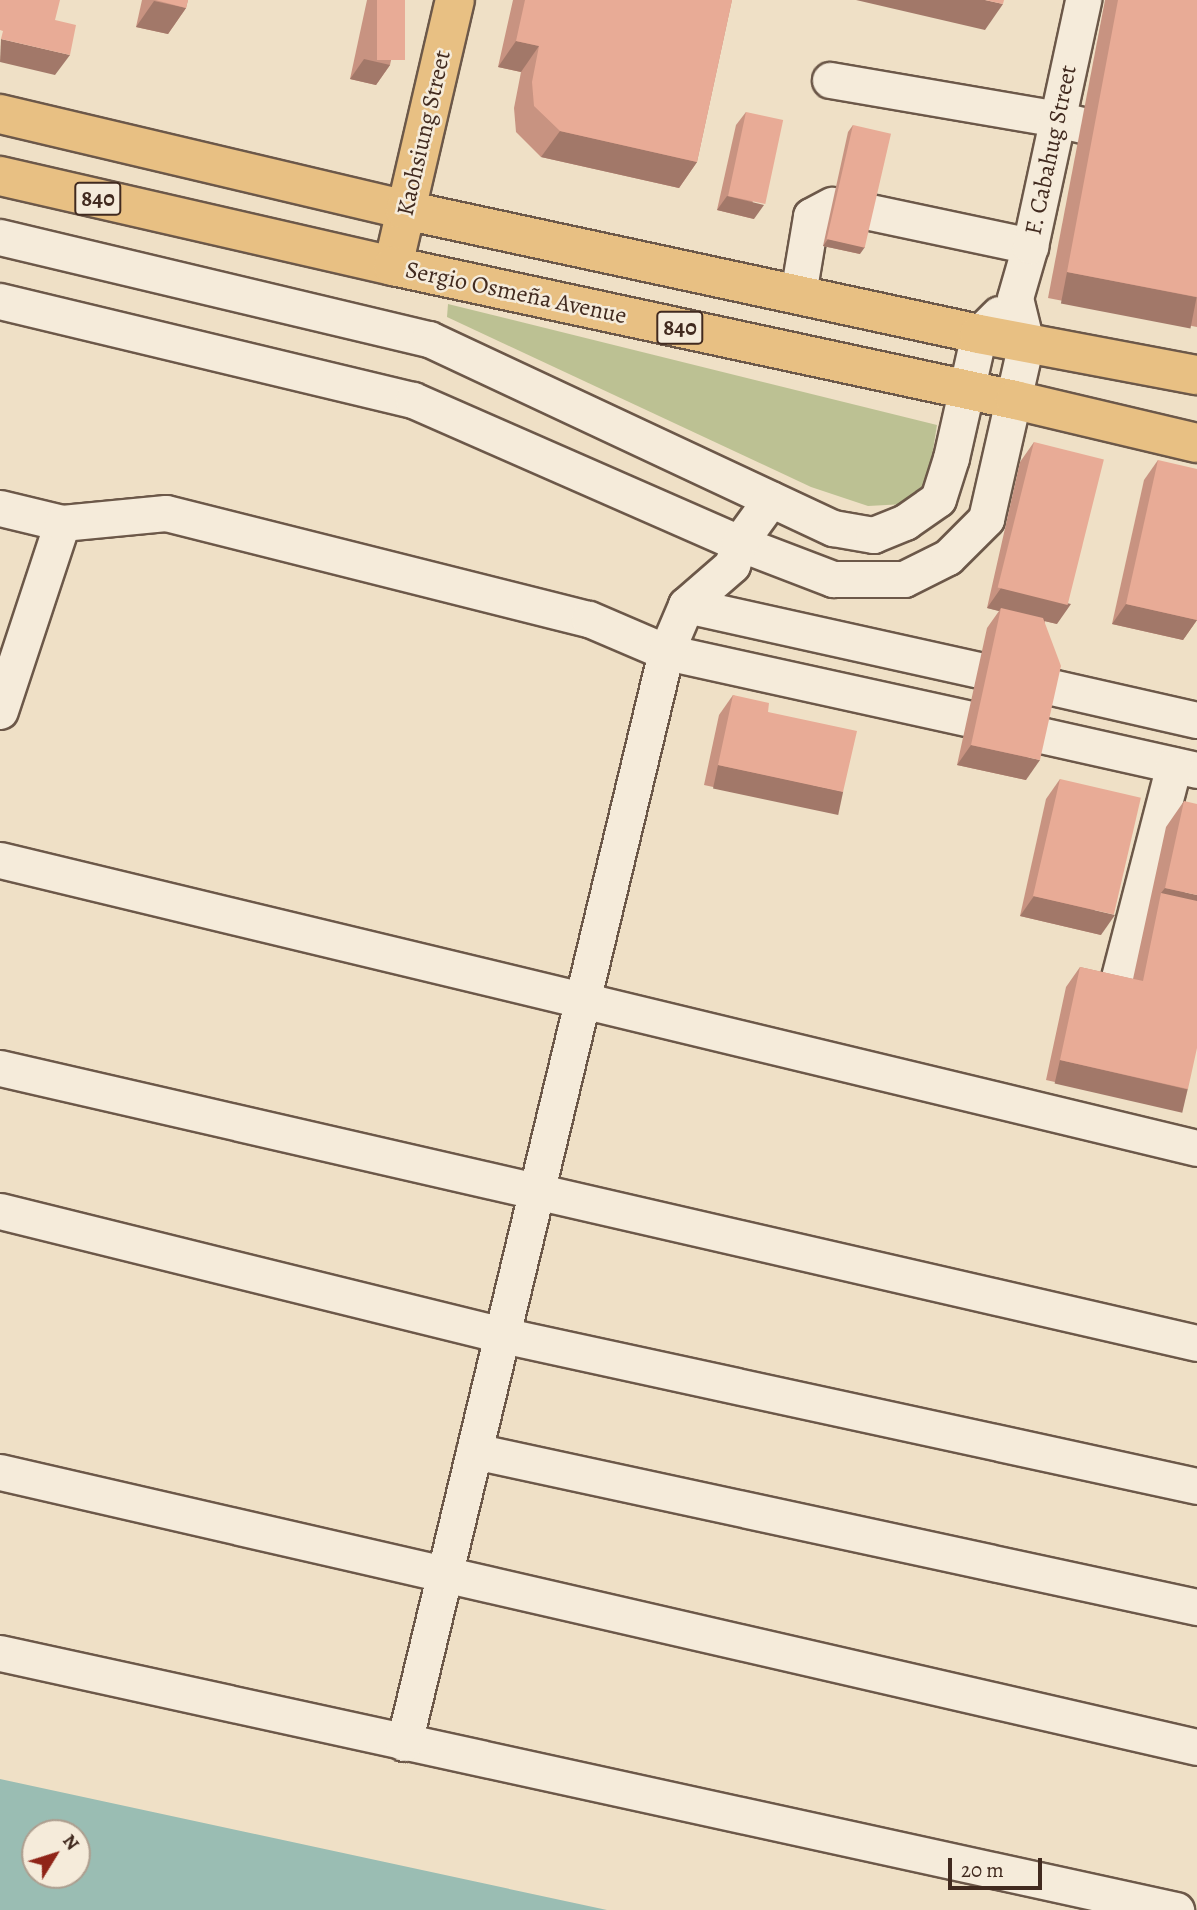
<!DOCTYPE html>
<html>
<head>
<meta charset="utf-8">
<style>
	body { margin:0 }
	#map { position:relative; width:1197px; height:1910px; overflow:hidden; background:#efe0c6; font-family:Alegreya,serif }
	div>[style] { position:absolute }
	.green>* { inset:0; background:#bcc193 }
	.water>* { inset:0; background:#9abdb3 }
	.roads { filter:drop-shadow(2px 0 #6c5849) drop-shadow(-2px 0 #6c5849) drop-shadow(0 2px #6c5849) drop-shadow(0 -2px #6c5849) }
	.minor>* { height:35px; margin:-17.5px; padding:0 17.5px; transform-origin:17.5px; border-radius:17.5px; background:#f5ebda }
	.major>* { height:38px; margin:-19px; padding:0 19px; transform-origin:19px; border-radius:19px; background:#e8c083 }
	.highway>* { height:38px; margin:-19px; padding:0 19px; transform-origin:19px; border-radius:19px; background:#e8c083 }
	.wall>* { inset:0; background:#c89381 }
	.shaded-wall>* { inset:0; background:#a27869; transform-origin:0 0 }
	.building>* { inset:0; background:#e8ab96; transform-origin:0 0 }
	span { translate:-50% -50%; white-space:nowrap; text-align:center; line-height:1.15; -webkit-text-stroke:5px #f5ebda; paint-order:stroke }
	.shield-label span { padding:2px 5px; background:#f5ebda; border:2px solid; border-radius:5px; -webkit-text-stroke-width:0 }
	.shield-label { font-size:23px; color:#412a1f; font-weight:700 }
	.street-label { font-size:24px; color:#412a1f }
	.north { position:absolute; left:21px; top:1819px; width:70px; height:70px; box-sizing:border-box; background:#f5ebda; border:2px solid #ad9e8f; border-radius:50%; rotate:52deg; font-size:19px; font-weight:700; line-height:28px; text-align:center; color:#412a1f }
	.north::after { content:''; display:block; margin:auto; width:24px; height:32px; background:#8f2418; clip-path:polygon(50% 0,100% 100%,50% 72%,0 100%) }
	.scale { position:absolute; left:948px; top:1858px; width:94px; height:32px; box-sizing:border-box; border:4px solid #412a1f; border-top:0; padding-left:9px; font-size:21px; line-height:24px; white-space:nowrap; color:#412a1f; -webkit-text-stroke:5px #f5ebda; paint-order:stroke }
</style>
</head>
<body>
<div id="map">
	<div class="green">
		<i style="clip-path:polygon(448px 304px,937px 425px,928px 481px,905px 504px,868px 506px,811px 487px,447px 317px)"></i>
	</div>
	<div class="water">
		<i style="clip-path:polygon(evenodd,0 1779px,607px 1910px,0 1910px,0 1779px,35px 1833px,77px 1833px,77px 1875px,35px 1875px,35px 1833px)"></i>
	</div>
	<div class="roads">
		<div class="minor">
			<i style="left:830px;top:80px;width:230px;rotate:9.7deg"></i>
			<i style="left:1057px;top:119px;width:144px;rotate:13.3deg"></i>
			<i style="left:870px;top:212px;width:164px;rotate:12deg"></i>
			<i style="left:0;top:237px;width:441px;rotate:13.4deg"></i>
			<i style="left:429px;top:339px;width:446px;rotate:25.1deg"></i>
			<i style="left:833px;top:528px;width:41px;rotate:9.9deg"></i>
			<i style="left:873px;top:535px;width:35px;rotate:-22deg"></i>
			<i style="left:905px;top:522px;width:40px;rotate:-34.9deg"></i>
			<i style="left:938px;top:499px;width:43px;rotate:-72.4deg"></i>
			<i style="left:951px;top:458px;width:127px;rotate:-77.3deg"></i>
			<i style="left:979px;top:334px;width:28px;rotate:-45deg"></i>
			<i style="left:798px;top:294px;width:79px;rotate:-80.5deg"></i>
			<i style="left:811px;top:216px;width:24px;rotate:-28deg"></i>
			<i style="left:0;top:301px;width:425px;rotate:13.5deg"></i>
			<i style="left:413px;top:400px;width:356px;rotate:23.7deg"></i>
			<i style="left:739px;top:543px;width:101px;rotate:21deg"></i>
			<i style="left:833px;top:579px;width:71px"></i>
			<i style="left:904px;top:579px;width:49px;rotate:-26.6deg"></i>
			<i style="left:948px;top:557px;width:54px;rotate:-45deg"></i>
			<i style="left:986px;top:519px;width:180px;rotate:-77.2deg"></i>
			<i style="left:1026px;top:343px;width:46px;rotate:-103.7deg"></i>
			<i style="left:1015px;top:298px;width:54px;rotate:-73.9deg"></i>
			<i style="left:1030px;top:246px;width:252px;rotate:-77.8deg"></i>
			<i style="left:0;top:508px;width:64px;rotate:13.6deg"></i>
			<i style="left:62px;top:523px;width:198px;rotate:108.3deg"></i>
			<i style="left:62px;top:523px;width:104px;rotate:-5.5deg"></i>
			<i style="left:166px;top:513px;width:436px;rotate:14.1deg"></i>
			<i style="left:589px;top:619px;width:84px;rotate:23.2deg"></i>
			<i style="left:666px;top:652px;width:308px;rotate:12.4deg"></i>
			<i style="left:686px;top:605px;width:299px;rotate:12.5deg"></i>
			<i style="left:1047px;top:686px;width:154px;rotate:12.8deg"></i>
			<i style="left:1036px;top:734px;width:165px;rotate:12.6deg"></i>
			<i style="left:0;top:860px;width:1231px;rotate:13.53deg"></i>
			<i style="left:1117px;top:985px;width:227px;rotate:-75.5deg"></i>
			<i style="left:0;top:1068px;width:1228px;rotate:12.94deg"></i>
			<i style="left:0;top:1211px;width:517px;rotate:13.87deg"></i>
			<i style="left:502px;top:1335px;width:711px;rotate:12.26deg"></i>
			<i style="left:474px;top:1451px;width:740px;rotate:12.18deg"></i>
			<i style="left:0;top:1472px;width:1228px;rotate:12.94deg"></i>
			<i style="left:0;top:1653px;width:1204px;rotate:12.33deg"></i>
			<i style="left:404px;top:1743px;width:1122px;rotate:-76.5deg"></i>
			<i style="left:666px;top:652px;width:51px;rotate:-66.9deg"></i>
			<i style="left:686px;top:605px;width:61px;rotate:-41deg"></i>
			<i style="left:732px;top:565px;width:23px;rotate:-72deg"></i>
			<i style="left:739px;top:543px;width:54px;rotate:-54deg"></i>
		</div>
		<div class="major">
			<i style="left:393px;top:266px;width:273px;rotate:-76.9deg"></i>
		</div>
		<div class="highway">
			<i style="left:0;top:114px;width:416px;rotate:13.3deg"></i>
			<i style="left:405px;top:210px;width:587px;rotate:12.19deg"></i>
			<i style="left:979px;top:334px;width:222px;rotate:10.7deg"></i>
			<i style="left:0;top:176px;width:403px;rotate:12.9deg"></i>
			<i style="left:393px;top:266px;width:636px;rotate:12.16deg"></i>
			<i style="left:1015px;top:400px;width:187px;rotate:13.3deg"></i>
		</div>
	</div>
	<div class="wall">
		<i style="clip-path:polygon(142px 0,188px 0,186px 8px,168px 34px,136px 27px)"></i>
		<i style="clip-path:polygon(367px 0,405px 0,390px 65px,376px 85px,350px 79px)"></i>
		<i style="clip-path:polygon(513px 0,732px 0,697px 162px,679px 188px,541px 157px,516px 132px,514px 108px,521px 72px,498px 67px)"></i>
		<i style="clip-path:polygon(1105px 0,1197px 0,1197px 327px,1048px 298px)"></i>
		<i style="clip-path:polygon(746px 112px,754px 219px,717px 210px,736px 125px)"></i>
		<i style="clip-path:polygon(853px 125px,860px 254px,823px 246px,848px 132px)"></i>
		<i style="clip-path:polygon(1034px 442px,1057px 624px,1045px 621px,1026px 780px,957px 765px,987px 628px,999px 611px,987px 608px,1020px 462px)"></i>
		<i style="clip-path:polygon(1158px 460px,1197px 620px,1183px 640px,1112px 624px,1144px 480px)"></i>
		<i style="clip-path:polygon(733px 695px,768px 712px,829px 812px,704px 785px,719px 715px)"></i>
		<i style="clip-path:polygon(1060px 779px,1101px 935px,1020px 916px,1046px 799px)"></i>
		<i style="clip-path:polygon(1184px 801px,1188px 1089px,1174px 1109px,1046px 1080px,1066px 987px,1080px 967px,1133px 979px,1166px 827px)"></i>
	</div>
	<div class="shaded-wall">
		<i style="clip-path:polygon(856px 0,985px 0,1003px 4px,985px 30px)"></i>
		<i style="clip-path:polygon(154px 1px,186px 8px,168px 34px,136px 27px)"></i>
		<i style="clip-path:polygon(1px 39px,70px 55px,55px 75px,0 62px)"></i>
		<i style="clip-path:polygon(516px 41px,539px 46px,521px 72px,498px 67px)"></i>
		<i style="clip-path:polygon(364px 59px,390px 65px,376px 85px,350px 79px)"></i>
		<i style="clip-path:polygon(560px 131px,697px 162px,679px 188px,541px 157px)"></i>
		<i style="clip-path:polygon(727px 196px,764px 205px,754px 219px,717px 210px)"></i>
		<i style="clip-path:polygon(828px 239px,865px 247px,860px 254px,823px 246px)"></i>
		<i style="left:1067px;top:272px;width:132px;height:32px;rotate:11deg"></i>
		<i style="clip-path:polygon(1001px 588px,1071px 604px,1057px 624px,1001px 611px,1001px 608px,999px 611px,987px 608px)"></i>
		<i style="clip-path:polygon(1126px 604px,1197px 620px,1183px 640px,1112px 624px)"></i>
		<i style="clip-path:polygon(971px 745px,1040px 760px,1026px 780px,957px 765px)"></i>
		<i style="left:718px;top:765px;width:128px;height:24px;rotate:12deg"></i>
		<i style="clip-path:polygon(1165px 888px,1197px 895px,1197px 925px,1161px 893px)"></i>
		<i style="clip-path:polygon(1034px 896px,1115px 915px,1101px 935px,1020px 916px)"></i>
		<i style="left:1060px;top:1060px;width:131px;height:24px;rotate:13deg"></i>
	</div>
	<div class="building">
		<i style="clip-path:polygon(0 0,60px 0,55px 20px,76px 25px,70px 55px,1px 39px,3px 31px,0 30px)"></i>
		<i style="clip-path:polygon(155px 0,188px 0,186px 8px)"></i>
		<i style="left:377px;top:0;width:28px;height:60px"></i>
		<i style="clip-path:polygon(525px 0,732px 0,697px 162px,560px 131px,534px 106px,532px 82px,539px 46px,516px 41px)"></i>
		<i style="clip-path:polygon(985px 0,1004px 0,1003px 4px)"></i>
		<i style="clip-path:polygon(1118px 0,1197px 0,1197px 297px,1067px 272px)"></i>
		<i style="left:746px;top:112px;width:38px;height:86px;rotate:12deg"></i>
		<i style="left:853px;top:125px;width:39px;height:117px;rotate:13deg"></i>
		<i style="left:1034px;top:442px;width:72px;height:150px;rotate:14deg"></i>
		<i style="clip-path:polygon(1158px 460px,1197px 469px,1197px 620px,1126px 604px)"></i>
		<i style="clip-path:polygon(1001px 608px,1043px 618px,1061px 666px,1040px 760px,971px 745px)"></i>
		<i style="clip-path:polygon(733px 695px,769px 703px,768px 712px,857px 731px,843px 792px,718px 765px)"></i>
		<i style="left:1060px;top:779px;width:83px;height:120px;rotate:13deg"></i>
		<i style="clip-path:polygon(1184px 801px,1197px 804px,1197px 895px,1165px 888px)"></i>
		<i style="clip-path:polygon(1161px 893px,1197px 901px,1197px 1048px,1188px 1089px,1060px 1060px,1080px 967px,1143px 981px)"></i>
	</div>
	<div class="shield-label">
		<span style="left:98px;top:199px">840</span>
		<span style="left:680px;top:328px">840</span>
	</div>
	<div class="street-label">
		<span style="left:424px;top:133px;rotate:-77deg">Kaohsiung Street</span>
		<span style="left:1051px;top:150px;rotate:-78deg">F. Cabahug Street</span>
		<span style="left:516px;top:293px;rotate:12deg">Sergio Osmeña Avenue</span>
	</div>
	<div class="north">N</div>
	<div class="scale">20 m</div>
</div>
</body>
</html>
